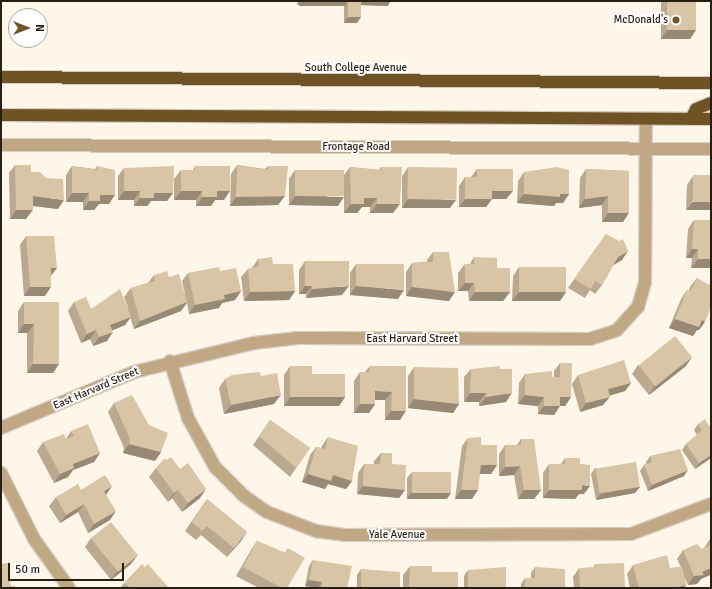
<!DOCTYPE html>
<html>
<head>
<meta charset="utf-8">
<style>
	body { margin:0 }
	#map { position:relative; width:712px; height:589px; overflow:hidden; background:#fef6e9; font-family:Signika,sans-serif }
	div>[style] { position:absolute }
	.roads { filter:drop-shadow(1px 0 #d7cfc3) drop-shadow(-1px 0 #d7cfc3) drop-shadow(0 1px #d7cfc3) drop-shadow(0 -1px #d7cfc3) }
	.minor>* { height:12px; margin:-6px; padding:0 6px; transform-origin:6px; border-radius:6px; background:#c1a885 }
	.highway>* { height:12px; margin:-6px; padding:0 6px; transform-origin:6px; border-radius:6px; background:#705324 }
	.wall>* { inset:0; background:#bba98f }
	.shaded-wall>* { inset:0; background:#988974; transform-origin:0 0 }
	.building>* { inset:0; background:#d9c4a6; transform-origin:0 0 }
	.dots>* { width:11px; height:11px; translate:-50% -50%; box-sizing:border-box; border:2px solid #fff; border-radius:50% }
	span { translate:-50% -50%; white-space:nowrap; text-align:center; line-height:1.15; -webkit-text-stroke:4px #fff; paint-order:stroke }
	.poi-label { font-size:11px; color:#271f14 }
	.right { translate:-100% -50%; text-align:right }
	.street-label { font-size:11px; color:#271f14 }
	.frame { position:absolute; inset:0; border:2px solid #271f14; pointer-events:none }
	.north { position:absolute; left:8px; top:8px; width:40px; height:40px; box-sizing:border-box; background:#fff; border:1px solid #a9a5a1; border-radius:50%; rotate:90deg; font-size:11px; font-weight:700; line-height:16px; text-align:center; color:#271f14 }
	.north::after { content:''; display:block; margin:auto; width:14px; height:18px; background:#715528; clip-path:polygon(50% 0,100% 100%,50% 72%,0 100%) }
	.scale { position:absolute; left:8px; top:563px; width:116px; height:18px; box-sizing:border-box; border:2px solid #271f14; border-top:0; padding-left:5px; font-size:12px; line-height:14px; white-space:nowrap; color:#271f14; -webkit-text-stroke:3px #fff; paint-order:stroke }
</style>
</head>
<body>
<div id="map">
	<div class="roads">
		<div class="minor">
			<i style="left:1px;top:145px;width:710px;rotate:0.32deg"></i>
			<i style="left:170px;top:361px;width:60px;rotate:72.5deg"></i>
			<i style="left:188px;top:418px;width:56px;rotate:61.1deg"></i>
			<i style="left:215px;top:467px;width:41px;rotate:45deg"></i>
			<i style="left:244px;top:496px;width:28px;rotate:35deg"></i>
			<i style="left:267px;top:512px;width:53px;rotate:21.2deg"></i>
			<i style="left:316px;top:531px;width:28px;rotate:8deg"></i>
			<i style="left:344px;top:535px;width:287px;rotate:-0.2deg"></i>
			<i style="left:631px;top:534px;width:85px;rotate:-20.6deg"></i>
			<i style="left:1px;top:428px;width:144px;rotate:-22.8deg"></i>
			<i style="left:134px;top:372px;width:123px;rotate:-13.6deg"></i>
			<i style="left:254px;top:343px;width:44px;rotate:-6.5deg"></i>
			<i style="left:298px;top:338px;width:292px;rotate:0.2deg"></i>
			<i style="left:590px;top:339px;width:28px;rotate:-18deg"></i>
			<i style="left:617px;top:330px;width:31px;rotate:-48deg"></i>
			<i style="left:638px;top:307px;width:25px;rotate:-74deg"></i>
			<i style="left:645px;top:283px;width:164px;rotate:-89.7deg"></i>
			<i style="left:1px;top:473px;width:74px;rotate:63.4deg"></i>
			<i style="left:34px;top:539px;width:60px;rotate:54.5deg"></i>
		</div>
		<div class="highway">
			<i style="left:1px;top:77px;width:710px;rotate:0.48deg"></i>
			<i style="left:1px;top:115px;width:710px;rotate:0.32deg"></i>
			<i style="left:691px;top:119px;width:11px;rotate:-63deg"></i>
			<i style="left:696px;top:109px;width:16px;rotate:-22deg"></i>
		</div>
	</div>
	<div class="wall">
		<i style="clip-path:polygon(297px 1px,390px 1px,388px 6px,361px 5px,357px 23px,344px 23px,344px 5px,297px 5px)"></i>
		<i style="clip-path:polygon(661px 1px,696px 1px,696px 30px,690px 39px,661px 39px)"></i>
		<i style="clip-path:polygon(15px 165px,31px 172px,58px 209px,33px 206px,26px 219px,10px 219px,9px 173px)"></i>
		<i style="clip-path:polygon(237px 165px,265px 169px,268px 166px,278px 205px,230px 206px,231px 174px)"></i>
		<i style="clip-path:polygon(72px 166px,95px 169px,97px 166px,109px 204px,99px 204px,94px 210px,83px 210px,83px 202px,66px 202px,66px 175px)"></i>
		<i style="clip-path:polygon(195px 166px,224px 200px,215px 200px,211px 206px,196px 206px,196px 200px,174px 200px,174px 179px,181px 170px,193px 170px)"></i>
		<i style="clip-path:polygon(350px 167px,379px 170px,381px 167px,393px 213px,370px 213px,370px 207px,362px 207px,357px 213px,344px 213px,344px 175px)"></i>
		<i style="clip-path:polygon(408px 167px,450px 208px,402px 208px,402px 176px)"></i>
		<i style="clip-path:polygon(124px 168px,173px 193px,167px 201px,151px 201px,147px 206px,134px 206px,134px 200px,118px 200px,118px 176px)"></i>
		<i style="clip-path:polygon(477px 169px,513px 191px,506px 199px,492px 199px,486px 207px,459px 207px,459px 186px,465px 177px,471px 177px)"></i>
		<i style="clip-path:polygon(586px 169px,629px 171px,623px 222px,602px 222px,602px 205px,579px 208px,580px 178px)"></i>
		<i style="clip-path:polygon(295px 170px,338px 206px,289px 205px,289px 179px)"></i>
		<i style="clip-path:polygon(524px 172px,569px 194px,563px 203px,556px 203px,554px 206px,517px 203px,518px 181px)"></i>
		<i style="clip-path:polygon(711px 175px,686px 210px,687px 185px,693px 176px)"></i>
		<i style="clip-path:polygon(694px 220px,711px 220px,711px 268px,691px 268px,692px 258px,686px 258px,688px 229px)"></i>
		<i style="clip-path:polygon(606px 234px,622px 260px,613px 265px,602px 285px,595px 294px,590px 290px,585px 298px,568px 288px)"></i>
		<i style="clip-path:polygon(26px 236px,51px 276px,45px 296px,24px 296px,20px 245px)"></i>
		<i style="clip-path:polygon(433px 252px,449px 301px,406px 296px,406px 272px,412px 263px,427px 262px,427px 260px)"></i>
		<i style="clip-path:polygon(474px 257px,497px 268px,510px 292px,503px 301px,469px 301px,468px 291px,458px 291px,458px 273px,465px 264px,470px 264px)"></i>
		<i style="clip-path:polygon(258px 259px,273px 264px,295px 291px,289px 300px,244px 301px,241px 277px,248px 269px,252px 268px)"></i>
		<i style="clip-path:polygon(305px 261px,342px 295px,306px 298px,306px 294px,299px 294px,299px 270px)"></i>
		<i style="clip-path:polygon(356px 264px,398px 299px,350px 295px,350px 273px)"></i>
		<i style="clip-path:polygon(519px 267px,560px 301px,512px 301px,513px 276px)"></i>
		<i style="clip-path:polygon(220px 271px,241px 291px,235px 300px,222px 303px,219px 308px,189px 314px,187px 303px,181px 311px,134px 329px,130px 317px,125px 325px,112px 330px,107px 341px,93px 346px,90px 339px,81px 343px,68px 311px,74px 302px,91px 309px,128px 308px,124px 297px,131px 288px,148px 283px,154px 275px,169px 277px,185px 294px,182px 281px,188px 273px)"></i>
		<i style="clip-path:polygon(697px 278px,705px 322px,699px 330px,697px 330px,693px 336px,669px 328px,681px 299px,687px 290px,689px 291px,690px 287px)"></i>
		<i style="clip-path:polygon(24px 302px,59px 302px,53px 373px,27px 373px,27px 333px,18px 333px,18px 311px)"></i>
		<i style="clip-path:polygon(560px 363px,571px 397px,565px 406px,560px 406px,554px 415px,538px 414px,538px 406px,518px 404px,519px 383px,525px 374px,554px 377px,554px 371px)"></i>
		<i style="clip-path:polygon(638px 365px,686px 366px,649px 395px,632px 374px)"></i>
		<i style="clip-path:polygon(290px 366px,312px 374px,345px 397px,339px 406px,284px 406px,284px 375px)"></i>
		<i style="clip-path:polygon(370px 366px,406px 366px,400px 420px,385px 420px,385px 400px,375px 400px,375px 404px,369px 413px,354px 413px,354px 381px,360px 372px,365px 372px)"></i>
		<i style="clip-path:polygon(414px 367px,459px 404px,453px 413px,408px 408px,408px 376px)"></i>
		<i style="clip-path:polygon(471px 369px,500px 369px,506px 402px,479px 406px,479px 402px,464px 402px,464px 377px)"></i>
		<i style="clip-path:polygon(578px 375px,631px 383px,625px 391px,609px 396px,603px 405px,580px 412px,572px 384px)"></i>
		<i style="clip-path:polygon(261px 376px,274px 404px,224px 414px,219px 388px,225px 379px)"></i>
		<i style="clip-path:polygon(114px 403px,149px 425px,161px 452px,155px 461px,123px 453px,124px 448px,108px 412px)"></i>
		<i style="clip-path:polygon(270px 420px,310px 448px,290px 477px,253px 445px)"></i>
		<i style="clip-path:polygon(698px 424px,709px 426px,711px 424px,711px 458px,695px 469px,682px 450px,686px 444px,697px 435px,694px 430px)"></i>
		<i style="clip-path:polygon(71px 431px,100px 453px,94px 462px,73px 470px,68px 477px,54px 483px,37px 451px,43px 442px,66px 439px)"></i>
		<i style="clip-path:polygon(328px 437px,352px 481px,346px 489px,328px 484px,325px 489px,302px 482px,310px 455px,316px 447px,321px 448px,322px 446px)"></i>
		<i style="clip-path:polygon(468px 438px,481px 445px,497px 465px,491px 474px,480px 474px,472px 499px,455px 499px,462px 446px)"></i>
		<i style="clip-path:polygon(521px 439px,541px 490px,534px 499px,518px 499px,514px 475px,499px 476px,499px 454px,505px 445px,517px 445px)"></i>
		<i style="clip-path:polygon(381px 453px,392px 464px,405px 490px,399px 498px,357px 494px,358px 473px,364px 464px,374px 464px,374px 461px)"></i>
		<i style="clip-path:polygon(650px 456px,684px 476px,648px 491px,640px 471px,644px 465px,646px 464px,646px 462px)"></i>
		<i style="clip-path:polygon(565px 458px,580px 464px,584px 494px,579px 494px,575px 499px,543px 498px,543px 473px,549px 464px,561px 464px)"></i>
		<i style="clip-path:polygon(156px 468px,200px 498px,182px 512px,172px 498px,168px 502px,149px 477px)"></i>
		<i style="clip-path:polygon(595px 468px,640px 487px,635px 493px,596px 500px,591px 474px)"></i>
		<i style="clip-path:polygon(412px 472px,447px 499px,407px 499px,407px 478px)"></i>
		<i style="clip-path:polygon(81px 490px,106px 495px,110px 520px,88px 533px,78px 512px,60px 523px,49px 506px,56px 497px)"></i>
		<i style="clip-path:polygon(207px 499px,247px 532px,241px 541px,227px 557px,201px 535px,196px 540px,185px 531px)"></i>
		<i style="clip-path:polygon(91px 538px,131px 564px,111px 580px,85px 547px)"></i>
		<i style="clip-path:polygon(710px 539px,711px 539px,711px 578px,710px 575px,701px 579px,697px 584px,688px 585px,684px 576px,686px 585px,684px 588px,630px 588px,627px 574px,633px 565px,670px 568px,681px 567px,677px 559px,683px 550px,702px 549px,704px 548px)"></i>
		<i style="clip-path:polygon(257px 541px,285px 553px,288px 548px,287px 588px,259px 588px,236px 576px,251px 550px)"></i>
		<i style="clip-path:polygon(313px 560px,347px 588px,318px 588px,305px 586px,309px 566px)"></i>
		<i style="clip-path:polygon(595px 564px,625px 588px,574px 588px,573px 577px,579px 568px,593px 568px)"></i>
		<i style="clip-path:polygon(410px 566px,432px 572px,458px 588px,403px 588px,403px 575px)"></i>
		<i style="clip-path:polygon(535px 567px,565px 588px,521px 588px,521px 584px,525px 578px,531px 578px,531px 573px)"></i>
		<i style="clip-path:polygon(361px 569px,400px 588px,357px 588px,357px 575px)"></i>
		<i style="clip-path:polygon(468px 570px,506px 588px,464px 588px,464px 576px)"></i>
		<i style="clip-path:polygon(124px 583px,169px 588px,120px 588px)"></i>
	</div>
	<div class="shaded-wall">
		<i style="left:299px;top:2px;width:47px;height:4px"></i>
		<i style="clip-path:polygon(359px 2px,390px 2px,388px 6px,357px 5px)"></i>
		<i style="clip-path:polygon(348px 17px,361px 17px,357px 23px,344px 23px)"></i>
		<i style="clip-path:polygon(667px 30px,696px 30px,690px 39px,661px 39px)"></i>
		<i style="clip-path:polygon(124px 191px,140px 191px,134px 200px,118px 200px)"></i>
		<i style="clip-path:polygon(181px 191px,202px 191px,196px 200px,174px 200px)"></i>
		<i style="clip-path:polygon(217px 191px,230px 191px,224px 200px,215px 200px,211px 206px,196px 206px,202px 197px)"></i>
		<i style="clip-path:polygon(492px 191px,513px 191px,506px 199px,492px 199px,486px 207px,459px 207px,465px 199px)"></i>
		<i style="clip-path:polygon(72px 193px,89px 193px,83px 202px,66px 202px)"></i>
		<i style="clip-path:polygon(154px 193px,173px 193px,167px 201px,151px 201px,147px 206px,134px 206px,140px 198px)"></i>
		<i style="clip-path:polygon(524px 194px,569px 194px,563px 203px,556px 203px,554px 206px,517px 203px)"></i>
		<i style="clip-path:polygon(100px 195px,115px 195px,109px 204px,99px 204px,94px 210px,83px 210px,89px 201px)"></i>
		<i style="clip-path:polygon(33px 196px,64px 200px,58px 209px,26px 205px)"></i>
		<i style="clip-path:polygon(285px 196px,278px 205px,230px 206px,236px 197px)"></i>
		<i style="clip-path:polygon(295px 196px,344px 197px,338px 206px,289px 205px)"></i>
		<i style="clip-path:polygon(608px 196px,602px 205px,579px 208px,585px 199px)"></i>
		<i style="clip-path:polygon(364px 198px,377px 198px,370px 207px,362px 207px,357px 213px,344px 213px,351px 204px)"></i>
		<i style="clip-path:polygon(408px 199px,456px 200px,450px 208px,402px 208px)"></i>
		<i style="clip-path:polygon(692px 202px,711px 202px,711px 210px,686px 210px)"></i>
		<i style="clip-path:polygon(377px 204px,400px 204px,393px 213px,370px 213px)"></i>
		<i style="clip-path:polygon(16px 210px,33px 210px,26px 219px,10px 219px)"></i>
		<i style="clip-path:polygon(608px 213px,629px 213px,623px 222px,602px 222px)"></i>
		<i style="clip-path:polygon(692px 249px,698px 249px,692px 258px,686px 258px)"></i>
		<i style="clip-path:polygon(628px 251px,622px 260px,612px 266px,618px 257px)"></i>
		<i style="clip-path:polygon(698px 259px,711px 259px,711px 268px,691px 268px)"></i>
		<i style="clip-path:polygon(51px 268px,57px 268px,50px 277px)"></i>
		<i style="clip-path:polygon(465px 283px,474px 283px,468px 291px,458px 291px)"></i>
		<i style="clip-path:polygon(305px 286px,312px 286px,306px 294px,299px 294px)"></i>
		<i style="clip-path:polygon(349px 286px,342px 295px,306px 298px,312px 289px)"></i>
		<i style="clip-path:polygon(356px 286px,404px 290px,398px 299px,350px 295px)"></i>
		<i style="clip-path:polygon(30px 287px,51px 287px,45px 296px,24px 296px)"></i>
		<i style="clip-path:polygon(412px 287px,455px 292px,449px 301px,406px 296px)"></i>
		<i style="clip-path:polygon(241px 291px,235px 300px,222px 303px,219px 308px,189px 314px,195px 305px,224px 295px)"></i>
		<i style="clip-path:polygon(295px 291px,289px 300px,244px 301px,250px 292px)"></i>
		<i style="clip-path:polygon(475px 292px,510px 292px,503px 301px,469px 301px)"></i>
		<i style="clip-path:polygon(519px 292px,566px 292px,560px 301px,512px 301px)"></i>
		<i style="clip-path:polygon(187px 302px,181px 311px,134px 329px,140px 321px)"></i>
		<i style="clip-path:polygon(131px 317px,125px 325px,104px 334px,110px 325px)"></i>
		<i style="clip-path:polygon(675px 319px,702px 320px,705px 322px,699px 330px,697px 330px,693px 336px,669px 328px)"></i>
		<i style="clip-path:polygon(24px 324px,34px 324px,27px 333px,18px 333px)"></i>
		<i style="clip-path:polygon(96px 330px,90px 339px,81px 343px,87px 334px)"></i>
		<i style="clip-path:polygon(113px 332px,107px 341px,93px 346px,99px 337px)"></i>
		<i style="clip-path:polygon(692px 357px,686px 366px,649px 395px,655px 386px)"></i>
		<i style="clip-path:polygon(33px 364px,59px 364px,53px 373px,27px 373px)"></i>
		<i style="clip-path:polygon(631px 383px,625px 391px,601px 398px,608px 389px)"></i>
		<i style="clip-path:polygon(375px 391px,392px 392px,385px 400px,369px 400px)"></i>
		<i style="clip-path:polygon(470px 393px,486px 393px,479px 402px,464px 402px)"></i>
		<i style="clip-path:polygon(512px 393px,506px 402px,479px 406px,486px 397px)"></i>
		<i style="clip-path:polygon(281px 395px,274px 404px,224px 414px,231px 405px)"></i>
		<i style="clip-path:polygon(525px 395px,544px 397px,538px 406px,518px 404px)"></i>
		<i style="clip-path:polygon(290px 397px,345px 397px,339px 406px,284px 406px)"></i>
		<i style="clip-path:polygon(560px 397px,571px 397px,565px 406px,554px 406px)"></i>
		<i style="clip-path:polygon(610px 397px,603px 405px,580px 412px,586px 403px)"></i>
		<i style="clip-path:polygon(414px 399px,459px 404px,453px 413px,408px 408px)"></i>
		<i style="clip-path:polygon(360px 404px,375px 404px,369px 413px,354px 413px)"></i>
		<i style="clip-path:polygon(544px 406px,560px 406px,554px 415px,538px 414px)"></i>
		<i style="clip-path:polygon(391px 411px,406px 411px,400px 420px,385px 420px)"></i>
		<i style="clip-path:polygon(129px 444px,161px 452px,155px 461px,123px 453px)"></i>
		<i style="clip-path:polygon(100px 453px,94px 462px,73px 470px,68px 477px,54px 483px,60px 474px,73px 464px)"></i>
		<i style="clip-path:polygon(711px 455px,711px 458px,695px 469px,699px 463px)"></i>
		<i style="clip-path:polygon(481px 465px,497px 465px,491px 474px,475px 474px)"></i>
		<i style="clip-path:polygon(520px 466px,514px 475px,499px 476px,505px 467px)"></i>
		<i style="clip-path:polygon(688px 470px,684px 476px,648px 491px,652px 485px)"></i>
		<i style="clip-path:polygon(308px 474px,333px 475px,352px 481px,346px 489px,328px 484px,325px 489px,302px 482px)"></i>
		<i style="clip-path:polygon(582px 485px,590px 486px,584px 494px,579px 494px,575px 499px,543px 498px,549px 490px)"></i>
		<i style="clip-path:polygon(112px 486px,106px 495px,104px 491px)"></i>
		<i style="clip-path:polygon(363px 486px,405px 490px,399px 498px,357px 494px)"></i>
		<i style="clip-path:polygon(640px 487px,635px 493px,596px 500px,600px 494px)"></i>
		<i style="clip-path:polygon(206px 489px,200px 498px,182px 512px,188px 503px)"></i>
		<i style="clip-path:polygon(178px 490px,172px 498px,168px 502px,174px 493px)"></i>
		<i style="clip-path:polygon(461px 490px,478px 490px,472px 499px,455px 499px)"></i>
		<i style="clip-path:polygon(524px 490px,541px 490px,534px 499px,518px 499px)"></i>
		<i style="clip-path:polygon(411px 493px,451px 493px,447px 499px,407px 499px)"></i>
		<i style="clip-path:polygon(84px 504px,78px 512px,60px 523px,66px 515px)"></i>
		<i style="clip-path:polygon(116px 511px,110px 520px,88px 533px,94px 524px)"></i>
		<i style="clip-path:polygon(247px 532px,241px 541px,227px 557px,234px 548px)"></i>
		<i style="clip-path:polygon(138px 555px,131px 564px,111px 580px,117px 571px)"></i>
		<i style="clip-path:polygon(711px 568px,711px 573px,710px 575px,701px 579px,697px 584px,688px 585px,694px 576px)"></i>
		<i style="clip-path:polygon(309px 580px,322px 582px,318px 588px,305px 586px)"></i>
		<i style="clip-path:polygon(686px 585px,684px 588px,674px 588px)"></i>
	</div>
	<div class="building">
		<i style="left:299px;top:1px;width:47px;height:1px"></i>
		<i style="left:348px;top:1px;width:13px;height:16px"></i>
		<i style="left:361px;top:1px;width:29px;height:1px"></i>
		<i style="left:667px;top:1px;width:29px;height:29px"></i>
		<i style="clip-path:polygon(15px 165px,31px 165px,31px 172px,40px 172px,46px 178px,63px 179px,64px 200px,33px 196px,33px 210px,16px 210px)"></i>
		<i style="clip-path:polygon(237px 165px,268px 170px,268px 166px,288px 166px,285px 196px,236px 197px)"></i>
		<i style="clip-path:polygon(72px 166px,97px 170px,97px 166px,115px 170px,115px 195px,100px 195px,100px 201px,89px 201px,89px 193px,72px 193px)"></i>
		<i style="clip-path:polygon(174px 166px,173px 193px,154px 193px,154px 198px,140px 198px,140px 191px,124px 191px,124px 168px)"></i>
		<i style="clip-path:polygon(195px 166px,230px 166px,230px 191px,217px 191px,217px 197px,202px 197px,202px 191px,181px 191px,181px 170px,195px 170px)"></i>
		<i style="clip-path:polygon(350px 167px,381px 170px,381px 167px,402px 167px,400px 204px,377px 204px,377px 198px,364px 198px,364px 204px,351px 204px)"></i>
		<i style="left:408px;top:167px;width:49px;height:32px;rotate:1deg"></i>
		<i style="clip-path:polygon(557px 167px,569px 170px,569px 194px,560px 194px,560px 197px,524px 194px,524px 172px)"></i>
		<i style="clip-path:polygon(477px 169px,513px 169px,513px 191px,492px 191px,492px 199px,465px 199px,465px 177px,477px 177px)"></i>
		<i style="clip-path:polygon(586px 169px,629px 171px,629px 213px,608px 213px,608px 196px,585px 199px)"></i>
		<i style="left:295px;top:170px;width:49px;height:26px"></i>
		<i style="left:711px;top:175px;width:27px;height:18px;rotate:90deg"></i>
		<i style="clip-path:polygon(694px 220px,711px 220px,711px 259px,698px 259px,698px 249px,692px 249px)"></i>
		<i style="clip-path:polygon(606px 234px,619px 241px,623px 239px,628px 251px,618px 257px,602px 285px,595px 281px,591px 289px,574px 279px)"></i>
		<i style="clip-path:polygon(26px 236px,54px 236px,57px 268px,51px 268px,51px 287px,30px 287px)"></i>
		<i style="clip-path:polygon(433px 252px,449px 252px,455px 292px,412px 287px,412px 263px,433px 262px)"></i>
		<i style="clip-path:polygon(272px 257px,273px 264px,293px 264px,295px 291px,250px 292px,248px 269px,259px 266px,258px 259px)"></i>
		<i style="clip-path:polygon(474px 257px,497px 258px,497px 268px,510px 268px,510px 292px,475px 292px,474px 283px,465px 283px,465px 264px,474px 264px)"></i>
		<i style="clip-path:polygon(305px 261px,349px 261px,349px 286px,312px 289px,312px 286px,305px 286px)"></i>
		<i style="clip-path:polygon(356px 264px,404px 264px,404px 290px,356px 286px)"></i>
		<i style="clip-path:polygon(219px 267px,220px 271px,236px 268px,241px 291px,224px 295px,225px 299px,195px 305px,188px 273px)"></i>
		<i style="left:519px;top:267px;width:47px;height:25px"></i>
		<i style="clip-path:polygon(167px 271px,169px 277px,179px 274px,187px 302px,140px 321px,131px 288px,155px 281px,154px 275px)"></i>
		<i style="clip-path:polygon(697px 278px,711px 286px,711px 307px,705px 322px,702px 320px,699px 327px,675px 319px,687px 290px,691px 291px)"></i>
		<i style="clip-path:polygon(120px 289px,131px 317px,110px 325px,113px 332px,99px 337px,96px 330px,87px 334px,74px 302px,86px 297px,91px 309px)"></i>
		<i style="clip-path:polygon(24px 302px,59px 302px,59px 364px,33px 364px,34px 324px,24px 324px)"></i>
		<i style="left:675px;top:336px;width:27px;height:47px;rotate:51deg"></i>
		<i style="clip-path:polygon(624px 360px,631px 383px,608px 389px,610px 397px,586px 403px,578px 375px)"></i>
		<i style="clip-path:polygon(560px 363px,572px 363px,571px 397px,560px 397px,560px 406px,544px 406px,544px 397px,525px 395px,525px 374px,552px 371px,552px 377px,560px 377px)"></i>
		<i style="clip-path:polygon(290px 366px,312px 366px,312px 374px,345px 374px,345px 397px,290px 397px)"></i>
		<i style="clip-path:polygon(370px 366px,406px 366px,406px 411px,391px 411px,392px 392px,375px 391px,375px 404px,360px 404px,360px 372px,369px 372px)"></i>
		<i style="clip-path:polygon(500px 366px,500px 369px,512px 369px,512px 393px,486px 397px,486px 393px,470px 393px,471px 369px)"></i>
		<i style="clip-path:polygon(414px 367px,458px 368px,459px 404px,414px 399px)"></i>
		<i style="clip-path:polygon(260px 372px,261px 376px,277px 373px,281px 395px,231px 405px,225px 379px,232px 375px)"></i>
		<i style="clip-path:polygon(132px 395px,149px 425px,168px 433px,161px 452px,129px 444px,130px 439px,114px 403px)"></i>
		<i style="clip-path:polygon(705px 419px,709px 426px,711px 424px,711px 455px,699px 463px,686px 444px,702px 430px,698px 424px)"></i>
		<i style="clip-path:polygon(270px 420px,310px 448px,296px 468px,259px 436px)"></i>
		<i style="clip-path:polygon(88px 424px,100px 453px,73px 464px,74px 468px,60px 474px,43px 442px,64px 434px,66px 439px,74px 436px,71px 431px)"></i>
		<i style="clip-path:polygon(328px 437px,358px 446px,352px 481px,333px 475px,331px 481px,308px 474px,316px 447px,325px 449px)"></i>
		<i style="clip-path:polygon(481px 437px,481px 445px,497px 445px,497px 465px,481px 465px,478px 490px,461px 490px,468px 438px)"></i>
		<i style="clip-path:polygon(521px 439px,534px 439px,541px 490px,524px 490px,520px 466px,505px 467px,505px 445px,521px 445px)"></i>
		<i style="clip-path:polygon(680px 449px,688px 470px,652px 485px,644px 465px,652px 462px,650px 456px)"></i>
		<i style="clip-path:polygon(381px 453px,392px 453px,392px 464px,406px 465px,405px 490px,363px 486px,364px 464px,380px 464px)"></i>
		<i style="clip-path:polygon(171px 457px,180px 469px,188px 463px,206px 489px,188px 503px,178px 490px,174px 493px,156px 468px,165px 458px,166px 460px)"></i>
		<i style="clip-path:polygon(565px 458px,580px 458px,580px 464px,590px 465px,590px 486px,582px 485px,582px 490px,549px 490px,549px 464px,565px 464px)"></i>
		<i style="left:636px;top:462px;width:25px;height:41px;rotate:81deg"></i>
		<i style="left:412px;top:472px;width:39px;height:21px"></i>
		<i style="clip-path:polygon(105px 475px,112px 486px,104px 491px,116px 511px,94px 524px,84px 504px,66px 515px,56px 497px,78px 484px,81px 490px)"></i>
		<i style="clip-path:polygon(207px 499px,247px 532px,234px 548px,207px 526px,202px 531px,192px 522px)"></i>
		<i style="left:111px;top:522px;width:43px;height:26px;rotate:51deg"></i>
		<i style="clip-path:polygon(257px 541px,286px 553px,288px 548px,305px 558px,287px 588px,282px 588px,243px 567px)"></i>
		<i style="clip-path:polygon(697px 544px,702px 549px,711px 545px,711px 568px,702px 572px,704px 575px,694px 576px,683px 550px)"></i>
		<i style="clip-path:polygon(667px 555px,670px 568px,682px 567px,686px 585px,674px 588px,639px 588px,633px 565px)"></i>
		<i style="clip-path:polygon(313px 560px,352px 566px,347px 588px,321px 588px,322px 582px,309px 580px)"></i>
		<i style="clip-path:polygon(8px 563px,11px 586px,15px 586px,16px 588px,1px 588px,1px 564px)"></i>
		<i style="clip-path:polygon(624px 563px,625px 588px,580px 588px,579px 568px,595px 567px,595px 564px)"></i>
		<i style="clip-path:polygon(142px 564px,145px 567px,148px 564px,169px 588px,131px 588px,124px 583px)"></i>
		<i style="clip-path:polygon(410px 566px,432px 566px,432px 572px,458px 572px,458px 588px,409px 588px)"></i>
		<i style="clip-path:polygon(506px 567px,506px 588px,468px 588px,468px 570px)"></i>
		<i style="clip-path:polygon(535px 567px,565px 569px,565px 588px,525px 588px,525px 578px,535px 578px)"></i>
		<i style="clip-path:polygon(361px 569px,400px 572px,400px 588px,361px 588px)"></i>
	</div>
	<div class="dots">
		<i style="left:676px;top:20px;background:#715528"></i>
	</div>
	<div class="poi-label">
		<span class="right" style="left:668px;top:20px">McDonald's</span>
	</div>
	<div class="street-label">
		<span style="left:356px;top:68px">South College Avenue</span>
		<span style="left:356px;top:147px">Frontage Road</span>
		<span style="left:412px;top:339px">East Harvard Street</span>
		<span style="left:96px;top:389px;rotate:-23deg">East Harvard Street</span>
		<span style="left:397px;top:535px">Yale Avenue</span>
	</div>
	<div class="frame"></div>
	<div class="north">N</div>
	<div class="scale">50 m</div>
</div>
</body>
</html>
